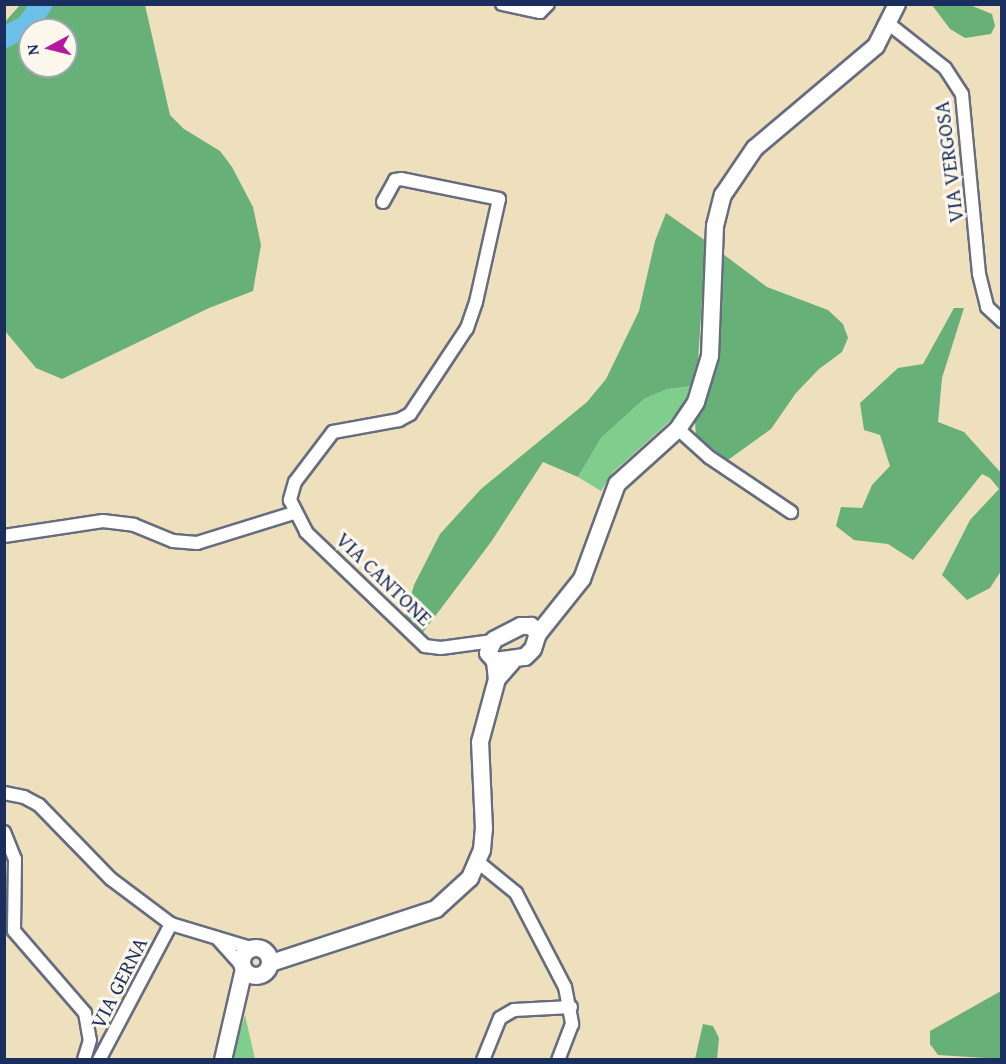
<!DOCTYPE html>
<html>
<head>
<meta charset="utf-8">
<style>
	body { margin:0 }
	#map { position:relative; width:1006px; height:1064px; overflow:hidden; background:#eedfbd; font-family:"Gentium Book Plus",serif }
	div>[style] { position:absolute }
	.green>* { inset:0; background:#7fce8e }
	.forest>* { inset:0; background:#67b179 }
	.river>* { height:21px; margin:-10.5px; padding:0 10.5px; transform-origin:10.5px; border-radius:10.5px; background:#6cc1e8 }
	.roads { filter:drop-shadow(2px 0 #656d7f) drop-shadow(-2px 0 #656d7f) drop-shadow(0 2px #656d7f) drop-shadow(0 -2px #656d7f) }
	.minor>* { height:12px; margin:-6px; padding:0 6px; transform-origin:6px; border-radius:6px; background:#fff }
	.tertiary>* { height:16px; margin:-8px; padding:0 8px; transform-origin:8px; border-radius:8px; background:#fff }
	.tertiary>.ring { margin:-8px; padding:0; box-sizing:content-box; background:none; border:16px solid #fff; border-radius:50% }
	span { translate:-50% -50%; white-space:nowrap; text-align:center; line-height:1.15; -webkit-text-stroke:6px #fbf7ec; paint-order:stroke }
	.street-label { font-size:21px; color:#1b2f5e }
	.frame { position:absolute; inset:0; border:6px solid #1b2f5e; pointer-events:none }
	.north { position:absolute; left:18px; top:18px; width:60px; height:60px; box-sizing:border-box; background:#fbf7ec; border:2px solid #a1a7b3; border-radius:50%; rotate:263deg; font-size:16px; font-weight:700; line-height:24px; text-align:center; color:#1b2f5e }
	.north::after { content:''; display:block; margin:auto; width:21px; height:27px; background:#b5179e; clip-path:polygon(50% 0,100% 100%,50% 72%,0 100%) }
</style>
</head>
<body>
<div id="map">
	<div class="green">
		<i style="clip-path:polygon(693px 386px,680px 412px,612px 473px,601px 491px,578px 477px,601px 438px,644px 399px,667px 389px)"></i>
		<i style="clip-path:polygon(245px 1015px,255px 1059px,232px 1059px)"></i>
	</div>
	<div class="forest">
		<i style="clip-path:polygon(evenodd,20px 5px,145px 5px,170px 115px,184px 129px,220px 151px,232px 167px,253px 207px,261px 245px,253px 291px,209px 308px,62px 379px,36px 368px,5px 331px,4px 23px,20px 5px,30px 30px,66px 30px,66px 66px,30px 66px,30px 30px)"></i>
		<i style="clip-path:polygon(932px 5px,970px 5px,992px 14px,995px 26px,991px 34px,965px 38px,950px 29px)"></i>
		<i style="clip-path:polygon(666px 213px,706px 241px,698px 361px,693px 386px,667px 389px,644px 399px,601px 438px,578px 477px,543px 462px,491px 542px,421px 635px,405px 617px,414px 585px,440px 534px,481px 489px,587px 402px,606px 379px,639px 311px,655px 241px)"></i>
		<i style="clip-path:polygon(723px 254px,767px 287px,828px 310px,843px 324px,848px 338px,842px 352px,819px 369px,796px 393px,771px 429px,728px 460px,696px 437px,695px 422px,709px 391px,715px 364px)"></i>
		<i style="clip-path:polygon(954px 308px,964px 308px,942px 378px,938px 422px,964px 432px,1002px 474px,1001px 571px,990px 588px,967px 600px,942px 575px,970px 520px,999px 489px,990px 478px,982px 474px,913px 560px,888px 544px,854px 540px,836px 526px,841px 507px,862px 508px,872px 485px,890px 466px,880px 435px,864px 430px,860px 403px,898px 368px,923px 364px)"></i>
		<i style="clip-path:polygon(1001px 991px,1001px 1059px,938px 1055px,930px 1044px,930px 1031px)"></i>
		<i style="clip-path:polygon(703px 1024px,713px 1026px,719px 1038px,717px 1059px,695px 1059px)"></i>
	</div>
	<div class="river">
		<i style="left:4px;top:37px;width:25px;rotate:-29deg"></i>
		<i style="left:26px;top:25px;width:26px;rotate:-54deg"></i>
	</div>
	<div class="roads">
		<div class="minor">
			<i style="left:502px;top:4px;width:39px;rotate:12deg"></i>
			<i style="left:540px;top:12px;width:11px;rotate:-45deg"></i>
			<i style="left:889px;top:24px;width:71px;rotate:38.2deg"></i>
			<i style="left:945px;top:68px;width:31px;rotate:57deg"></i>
			<i style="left:962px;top:94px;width:181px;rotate:84.6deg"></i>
			<i style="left:979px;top:274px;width:34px;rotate:76deg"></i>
			<i style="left:987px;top:307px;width:21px;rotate:43deg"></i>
			<i style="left:383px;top:202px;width:25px;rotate:-61deg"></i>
			<i style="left:395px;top:180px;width:6px;rotate:-9deg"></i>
			<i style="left:401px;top:179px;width:100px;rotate:11.5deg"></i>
			<i style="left:499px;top:199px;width:106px;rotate:102.6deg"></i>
			<i style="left:476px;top:302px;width:28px;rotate:109deg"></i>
			<i style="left:467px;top:328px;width:103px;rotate:123.5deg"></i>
			<i style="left:410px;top:414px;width:13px;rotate:151deg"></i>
			<i style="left:399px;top:420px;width:67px;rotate:169.7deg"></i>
			<i style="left:333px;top:432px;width:63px;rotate:127.2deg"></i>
			<i style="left:295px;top:482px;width:19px;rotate:106deg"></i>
			<i style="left:290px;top:500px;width:36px;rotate:63deg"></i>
			<i style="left:306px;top:532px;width:165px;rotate:43.8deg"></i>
			<i style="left:425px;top:646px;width:16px;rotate:7deg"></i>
			<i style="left:441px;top:648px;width:52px;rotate:-7.7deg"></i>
			<i style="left:678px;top:429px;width:42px;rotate:42.1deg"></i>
			<i style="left:709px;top:457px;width:99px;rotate:33.9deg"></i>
			<i style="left:4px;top:536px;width:100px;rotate:-8.6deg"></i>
			<i style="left:103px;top:521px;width:31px;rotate:7deg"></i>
			<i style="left:134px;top:525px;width:42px;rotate:22.3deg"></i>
			<i style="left:173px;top:541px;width:24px;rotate:5deg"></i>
			<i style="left:197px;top:543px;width:102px;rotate:-17.2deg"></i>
			<i style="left:4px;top:793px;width:20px;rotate:11deg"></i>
			<i style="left:24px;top:797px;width:17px;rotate:28deg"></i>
			<i style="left:39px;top:805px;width:103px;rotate:45.8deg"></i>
			<i style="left:111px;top:879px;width:75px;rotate:36.9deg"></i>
			<i style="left:171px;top:924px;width:84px;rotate:16.7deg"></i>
			<i style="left:4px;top:832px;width:29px;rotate:68deg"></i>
			<i style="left:15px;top:859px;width:72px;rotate:90.8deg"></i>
			<i style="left:14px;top:931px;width:108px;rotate:49.1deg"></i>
			<i style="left:85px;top:1013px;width:27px;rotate:80deg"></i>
			<i style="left:90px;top:1040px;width:21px;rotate:107deg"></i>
			<i style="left:478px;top:862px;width:49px;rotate:39.2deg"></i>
			<i style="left:516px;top:893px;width:106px;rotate:62.5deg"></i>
			<i style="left:565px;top:987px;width:38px;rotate:79deg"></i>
			<i style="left:572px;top:1024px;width:39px;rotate:111deg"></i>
			<i style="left:217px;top:938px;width:38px;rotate:48deg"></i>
			<i style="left:99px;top:1060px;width:154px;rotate:-62.1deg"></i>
			<i style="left:483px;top:1060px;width:45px;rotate:-68deg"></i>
			<i style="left:500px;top:1018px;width:16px;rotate:-30deg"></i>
			<i style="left:514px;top:1010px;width:57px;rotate:-3deg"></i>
		</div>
		<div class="tertiary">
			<i style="left:538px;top:634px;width:70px;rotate:-51.3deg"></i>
			<i style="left:582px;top:579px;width:101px;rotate:-69.8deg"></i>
			<i style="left:617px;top:484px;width:82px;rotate:-42deg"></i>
			<i style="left:678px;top:429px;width:32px;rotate:-56deg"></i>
			<i style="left:696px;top:402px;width:48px;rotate:-73.1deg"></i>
			<i style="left:710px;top:356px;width:130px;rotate:-87.8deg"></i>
			<i style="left:715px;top:226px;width:32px;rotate:-76deg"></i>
			<i style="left:723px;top:195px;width:57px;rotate:-55.8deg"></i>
			<i style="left:755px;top:148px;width:158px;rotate:-40.1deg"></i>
			<i style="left:876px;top:46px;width:47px;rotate:-63.4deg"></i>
			<i style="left:495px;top:661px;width:30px;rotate:-8deg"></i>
			<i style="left:525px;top:657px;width:11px;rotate:-45deg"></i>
			<i style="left:533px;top:649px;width:16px;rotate:-72deg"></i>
			<i style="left:538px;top:634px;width:11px;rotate:-131deg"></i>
			<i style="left:531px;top:626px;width:10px;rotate:180deg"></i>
			<i style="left:521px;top:626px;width:30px;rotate:153deg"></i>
			<i style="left:494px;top:640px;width:14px;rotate:115deg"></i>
			<i style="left:488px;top:653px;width:11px;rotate:49deg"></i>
			<i style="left:495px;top:661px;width:18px;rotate:84deg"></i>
			<i class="ring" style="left:242px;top:948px;width:12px;height:12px"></i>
			<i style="left:271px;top:963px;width:174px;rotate:-18.1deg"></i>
			<i style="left:436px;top:909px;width:46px;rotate:-42.4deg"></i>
			<i style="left:470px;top:878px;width:30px;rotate:-67deg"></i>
			<i style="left:482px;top:850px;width:21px;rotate:-85deg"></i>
			<i style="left:484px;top:829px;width:87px;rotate:-92.6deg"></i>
			<i style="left:480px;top:742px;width:65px;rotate:-74.9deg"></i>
			<i style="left:497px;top:679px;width:23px;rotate:-49deg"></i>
			<i style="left:223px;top:1060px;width:93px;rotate:-77deg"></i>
		</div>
	</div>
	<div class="street-label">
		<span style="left:949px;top:162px;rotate:-97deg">VIA VERGOSA</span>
		<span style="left:384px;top:579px;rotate:44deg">VIA CANTONE</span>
		<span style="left:119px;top:983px;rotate:-63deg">VIA GERNA</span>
	</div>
	<div class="frame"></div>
	<div class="north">N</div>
</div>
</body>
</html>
